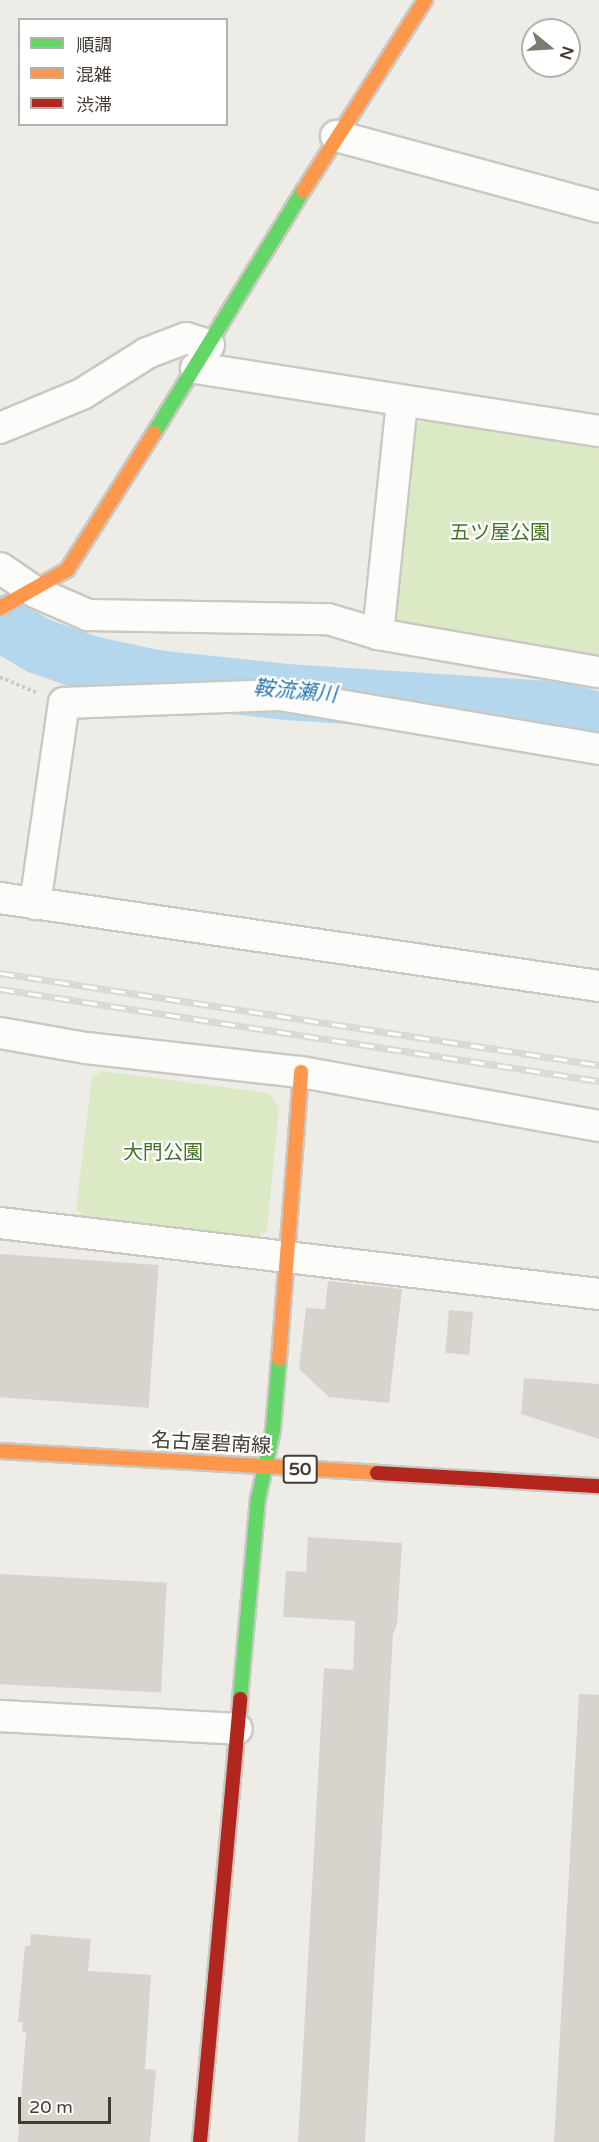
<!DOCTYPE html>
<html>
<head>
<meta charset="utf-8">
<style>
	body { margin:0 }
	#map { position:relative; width:599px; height:2142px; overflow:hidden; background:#eeece6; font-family:"Varela Round","Noto Sans JP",sans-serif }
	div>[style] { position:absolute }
	.green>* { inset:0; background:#dbe9c4 }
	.river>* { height:56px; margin:-28px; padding:0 28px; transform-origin:28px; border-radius:28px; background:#b4d7ee }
	.building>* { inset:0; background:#d7d4ce; transform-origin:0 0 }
	.path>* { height:4px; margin-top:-2px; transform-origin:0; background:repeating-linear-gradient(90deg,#cccac5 0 3px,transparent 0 6px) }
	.roads { filter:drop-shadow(2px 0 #cac8c2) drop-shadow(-2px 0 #cac8c2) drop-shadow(0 2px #cac8c2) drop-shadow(0 -2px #cac8c2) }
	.street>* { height:30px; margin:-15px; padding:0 15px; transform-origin:15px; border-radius:15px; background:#fcfcfb }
	.fast>* { height:14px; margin:-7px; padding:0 7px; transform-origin:7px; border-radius:7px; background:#63d668 }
	.slow>* { height:14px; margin:-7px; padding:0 7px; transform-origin:7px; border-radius:7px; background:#ff974d }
	.jam>* { height:14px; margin:-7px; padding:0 7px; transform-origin:7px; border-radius:7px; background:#b3261e }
	.rail>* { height:7px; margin-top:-3.5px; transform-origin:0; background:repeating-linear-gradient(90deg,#fff 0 14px,#d8d8d7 0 28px); box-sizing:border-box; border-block:2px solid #d8d8d7 }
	span { translate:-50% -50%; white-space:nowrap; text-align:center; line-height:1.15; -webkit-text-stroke:4.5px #fff; paint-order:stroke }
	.shield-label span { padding:2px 4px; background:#fff; border:2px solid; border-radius:4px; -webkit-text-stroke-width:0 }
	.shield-label { font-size:18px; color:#433c32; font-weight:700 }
	.park-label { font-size:20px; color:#447426 }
	.street-label { font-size:20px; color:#433c32 }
	.water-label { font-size:21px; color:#2b78af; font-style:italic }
	.legend { position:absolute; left:18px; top:18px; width:210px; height:108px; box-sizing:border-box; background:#fff; border:2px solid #b4b1ad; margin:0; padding:8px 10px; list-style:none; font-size:18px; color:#433c32 }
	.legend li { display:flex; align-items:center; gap:12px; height:30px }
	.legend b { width:30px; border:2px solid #b4b1ad }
	.north { position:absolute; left:521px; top:18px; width:60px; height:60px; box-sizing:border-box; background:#fff; border:2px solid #b4b1ad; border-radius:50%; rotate:108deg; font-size:16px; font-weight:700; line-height:24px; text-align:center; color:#433c32 }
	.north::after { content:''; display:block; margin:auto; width:21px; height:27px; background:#7f7a71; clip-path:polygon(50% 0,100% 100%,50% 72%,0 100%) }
	.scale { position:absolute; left:18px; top:2097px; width:93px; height:27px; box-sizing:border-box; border:3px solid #433c32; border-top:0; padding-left:8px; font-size:18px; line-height:21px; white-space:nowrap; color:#433c32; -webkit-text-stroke:4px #fff; paint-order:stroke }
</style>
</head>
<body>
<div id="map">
	<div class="green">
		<i style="clip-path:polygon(427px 419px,599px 445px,599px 656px,404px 624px,392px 614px,413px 425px)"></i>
		<i style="clip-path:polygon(102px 1071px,268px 1093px,279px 1107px,267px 1230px,256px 1239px,85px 1218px,76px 1209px,92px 1077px)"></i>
	</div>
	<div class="river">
		<i style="left:0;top:623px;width:45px;rotate:30.5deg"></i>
		<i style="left:39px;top:646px;width:55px;rotate:19.1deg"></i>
		<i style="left:91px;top:664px;width:66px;rotate:12.2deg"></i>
		<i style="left:156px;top:678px;width:131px;rotate:6.1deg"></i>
		<i style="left:286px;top:692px;width:276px;rotate:3.7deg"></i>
		<i style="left:561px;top:710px;width:39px;rotate:15deg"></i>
	</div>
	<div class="building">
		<i style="left:0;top:1254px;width:159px;height:143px;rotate:4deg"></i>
		<i style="clip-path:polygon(328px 1281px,402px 1289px,389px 1403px,329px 1397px,299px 1369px,306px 1308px,325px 1309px)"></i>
		<i style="left:449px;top:1310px;width:24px;height:43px;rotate:5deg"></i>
		<i style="clip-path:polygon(524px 1378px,599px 1384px,599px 1439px,521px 1414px)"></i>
		<i style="clip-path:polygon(308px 1537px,402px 1543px,397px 1624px,393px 1634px,365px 2142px,298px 2142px,324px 1668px,353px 1670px,355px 1621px,283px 1617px,286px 1571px,306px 1572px)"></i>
		<i style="left:0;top:1574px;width:167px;height:110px;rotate:3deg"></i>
		<i style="clip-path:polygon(579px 1694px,599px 1695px,599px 2142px,554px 2142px)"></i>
		<i style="clip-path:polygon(31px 1934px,91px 1939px,88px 1971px,151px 1975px,145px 2069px,156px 2070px,150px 2142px,18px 2142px,26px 2032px,22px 2032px,23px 2022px,18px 2022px,25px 1946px,30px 1946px)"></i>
	</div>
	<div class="path">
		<i style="left:0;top:677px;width:39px;rotate:23deg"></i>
	</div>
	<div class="roads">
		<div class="street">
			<i style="left:336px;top:136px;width:272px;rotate:15.1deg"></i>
			<i style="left:196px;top:368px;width:408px;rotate:8.9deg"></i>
			<i style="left:0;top:428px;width:89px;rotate:-22.5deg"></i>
			<i style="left:82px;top:394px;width:77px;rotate:-32.2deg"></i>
			<i style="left:147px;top:353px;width:42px;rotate:-21deg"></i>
			<i style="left:186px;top:338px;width:24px;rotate:17deg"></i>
			<i style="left:0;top:568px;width:42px;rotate:34.4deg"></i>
			<i style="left:35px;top:592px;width:58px;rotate:23.5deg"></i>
			<i style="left:88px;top:615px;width:240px;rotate:1deg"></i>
			<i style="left:328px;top:619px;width:52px;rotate:16.7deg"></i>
			<i style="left:378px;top:634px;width:224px;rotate:9.8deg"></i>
			<i style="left:378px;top:634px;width:233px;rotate:-84.1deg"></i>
			<i style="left:0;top:898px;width:605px;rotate:8.36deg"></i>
			<i style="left:35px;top:904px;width:203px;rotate:-81.8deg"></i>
			<i style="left:64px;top:703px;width:216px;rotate:-2.1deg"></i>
			<i style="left:280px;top:695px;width:324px;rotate:9.6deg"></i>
			<i style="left:0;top:1033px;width:87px;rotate:9.9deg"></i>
			<i style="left:86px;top:1048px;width:216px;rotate:6.4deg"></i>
			<i style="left:301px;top:1072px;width:303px;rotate:10.3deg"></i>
			<i style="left:0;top:1223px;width:603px;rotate:6.76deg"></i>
			<i style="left:0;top:1716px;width:237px;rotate:3.1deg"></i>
		</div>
		<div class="fast">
			<i style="left:154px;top:433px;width:284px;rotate:-58.4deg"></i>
			<i style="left:240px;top:1699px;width:201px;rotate:-84.9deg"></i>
			<i style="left:258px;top:1499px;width:71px;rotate:-77.7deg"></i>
			<i style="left:273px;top:1430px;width:71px;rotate:-85.2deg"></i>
		</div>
		<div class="slow">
			<i style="left:303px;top:191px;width:227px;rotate:-57.4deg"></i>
			<i style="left:0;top:608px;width:77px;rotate:-29.6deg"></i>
			<i style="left:67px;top:570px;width:162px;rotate:-57.6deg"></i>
			<i style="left:279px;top:1359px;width:288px;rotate:-85.6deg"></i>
			<i style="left:0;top:1451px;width:378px;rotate:3.3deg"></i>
		</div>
		<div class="jam">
			<i style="left:377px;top:1473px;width:222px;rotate:3.4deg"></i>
			<i style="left:200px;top:2142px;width:445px;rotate:-84.8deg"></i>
		</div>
	</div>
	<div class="rail">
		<i style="left:0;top:973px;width:606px;rotate:8.73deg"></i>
		<i style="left:0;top:989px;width:606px;rotate:8.73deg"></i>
	</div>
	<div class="shield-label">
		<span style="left:300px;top:1469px">50</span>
	</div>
	<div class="park-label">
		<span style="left:500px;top:533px">五ツ屋公園</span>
		<span style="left:163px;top:1153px">大門公園</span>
	</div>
	<div class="street-label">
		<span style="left:211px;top:1444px;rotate:3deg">名古屋碧南線</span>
	</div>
	<div class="water-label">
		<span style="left:295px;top:692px;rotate:5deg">鞍流瀬川</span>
	</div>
	<ul class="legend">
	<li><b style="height:8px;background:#63d668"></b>順調</li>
	<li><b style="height:8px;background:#ff974d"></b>混雑</li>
	<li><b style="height:8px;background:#b3261e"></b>渋滞</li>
	</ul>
	<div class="north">N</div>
	<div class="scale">20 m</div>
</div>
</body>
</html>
